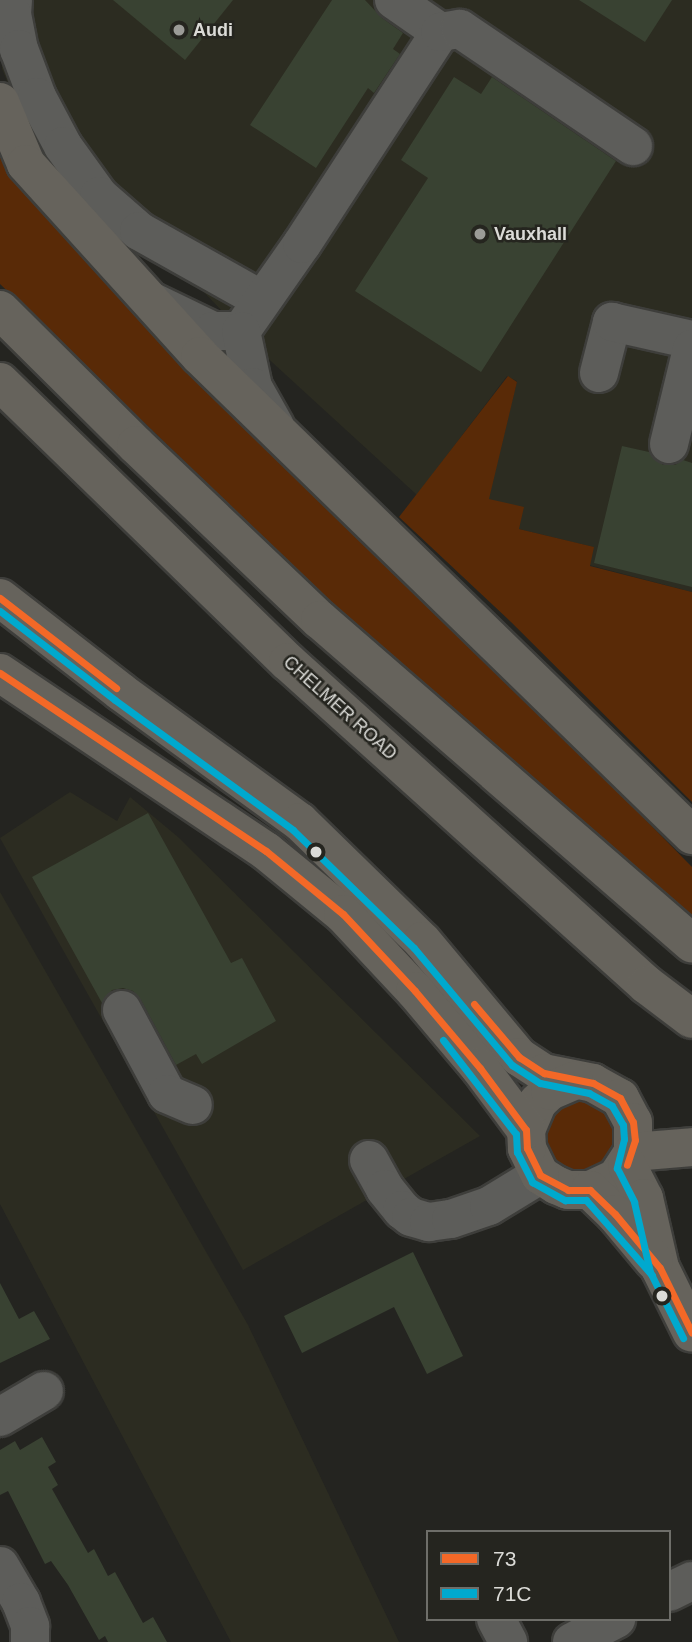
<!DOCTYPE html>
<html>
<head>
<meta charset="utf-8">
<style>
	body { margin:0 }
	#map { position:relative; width:692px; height:1642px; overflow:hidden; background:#242420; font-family:Helvetica,sans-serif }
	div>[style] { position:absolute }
	.built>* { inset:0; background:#2c2c21 }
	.green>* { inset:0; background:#592a07 }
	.building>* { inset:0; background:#394232 }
	.roads { filter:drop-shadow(2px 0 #3e3e3b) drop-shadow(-2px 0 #3e3e3b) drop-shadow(0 2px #3e3e3b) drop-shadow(0 -2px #3e3e3b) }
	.minor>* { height:38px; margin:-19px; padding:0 19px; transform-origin:19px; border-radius:19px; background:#5d5d5a }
	.major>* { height:38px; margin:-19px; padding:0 19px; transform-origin:19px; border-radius:19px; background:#66635c }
	.bus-1>* { height:7px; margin:-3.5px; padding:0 3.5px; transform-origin:3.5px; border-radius:3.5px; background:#f36827 }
	.bus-2>* { height:7px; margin:-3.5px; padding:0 3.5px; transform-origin:3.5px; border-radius:3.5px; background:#00a9ce }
	.dots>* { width:19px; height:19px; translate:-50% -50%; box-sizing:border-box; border:4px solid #25251f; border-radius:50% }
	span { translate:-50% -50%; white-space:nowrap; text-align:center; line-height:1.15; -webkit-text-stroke:5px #25251f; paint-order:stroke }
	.poi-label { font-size:18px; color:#dbdbd7; font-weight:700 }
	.left { translate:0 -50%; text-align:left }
	.street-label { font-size:18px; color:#dbdbd7 }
	.legend { position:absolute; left:426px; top:1530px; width:245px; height:91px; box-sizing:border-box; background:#25251f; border:2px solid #6e6e69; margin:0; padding:9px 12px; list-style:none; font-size:21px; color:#dbdbd7 }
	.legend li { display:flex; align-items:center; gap:14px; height:35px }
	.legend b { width:35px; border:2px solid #6e6e69 }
</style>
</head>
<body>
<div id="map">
	<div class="built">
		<i style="clip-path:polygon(0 0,692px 0,692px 592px,589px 565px,593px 547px,519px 529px,488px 499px,517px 381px,507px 376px,417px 495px,262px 353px,181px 268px,123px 247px,60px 179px,27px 128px,2px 69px)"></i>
		<i style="clip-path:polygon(70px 792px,117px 821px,130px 797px,178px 837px,480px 1136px,243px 1270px,0 838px)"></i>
		<i style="clip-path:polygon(0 892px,248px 1325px,399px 1642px,231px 1642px,0 1204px)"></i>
	</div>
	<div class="green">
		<i style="clip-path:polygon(0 156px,24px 189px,692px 867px,692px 920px,369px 639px,0 284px)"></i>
		<i style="clip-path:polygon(508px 376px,517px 382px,489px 499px,524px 507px,519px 529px,594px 547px,590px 566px,692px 592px,692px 802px,511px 622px,399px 517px)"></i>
		<i style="clip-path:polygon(578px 1097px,610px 1111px,619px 1141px,603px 1169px,571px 1174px,551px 1161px,542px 1139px,556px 1106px)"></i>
	</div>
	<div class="building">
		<i style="clip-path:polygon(113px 0,233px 0,185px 60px)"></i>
		<i style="clip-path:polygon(332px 0,365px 0,382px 18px,403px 33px,393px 49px,400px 54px,374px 93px,368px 88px,316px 168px,250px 125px)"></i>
		<i style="clip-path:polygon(579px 0,672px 0,645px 42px)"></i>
		<i style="clip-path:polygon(454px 77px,481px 94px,492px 77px,616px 161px,481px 372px,355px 291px,428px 178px,401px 160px)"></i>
		<i style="clip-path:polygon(622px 446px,649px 452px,663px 465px,675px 465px,683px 460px,692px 463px,692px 587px,594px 563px)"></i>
		<i style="clip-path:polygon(148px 813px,231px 963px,242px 958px,276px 1021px,202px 1064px,196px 1054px,176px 1065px,141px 1000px,133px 991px,123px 988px,112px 990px,102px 1003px,32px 877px)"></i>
		<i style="clip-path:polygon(413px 1252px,463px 1356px,427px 1374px,394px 1307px,302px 1353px,284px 1316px)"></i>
		<i style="clip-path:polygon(0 1283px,19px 1319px,34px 1311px,50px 1339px,0 1363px)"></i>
		<i style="clip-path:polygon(42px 1437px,56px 1462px,48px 1467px,58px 1485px,52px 1489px,88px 1553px,94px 1549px,108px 1576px,115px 1572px,143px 1623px,153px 1617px,167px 1642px,108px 1642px,105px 1636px,99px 1640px,68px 1585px,51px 1561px,45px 1564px,8px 1491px,0 1495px,0 1450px,15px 1441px,20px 1450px)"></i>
	</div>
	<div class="roads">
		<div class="minor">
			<i style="left:13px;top:0;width:14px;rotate:94deg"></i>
			<i style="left:12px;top:14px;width:36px;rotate:79deg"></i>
			<i style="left:19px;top:49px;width:51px;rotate:69.4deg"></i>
			<i style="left:37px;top:97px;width:55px;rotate:62deg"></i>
			<i style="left:63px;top:146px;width:62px;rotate:54.2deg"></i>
			<i style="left:99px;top:196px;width:53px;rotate:41.2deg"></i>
			<i style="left:139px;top:231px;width:141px;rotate:29.3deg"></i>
			<i style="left:394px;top:0;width:56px;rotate:34.8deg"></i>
			<i style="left:151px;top:301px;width:69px;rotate:25.8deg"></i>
			<i style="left:213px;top:331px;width:28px"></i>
			<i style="left:241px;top:331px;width:106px;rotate:-55deg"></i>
			<i style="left:302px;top:244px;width:253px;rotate:-56.9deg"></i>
			<i style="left:440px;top:32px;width:20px;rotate:-9deg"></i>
			<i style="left:460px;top:29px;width:209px;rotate:34.1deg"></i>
			<i style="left:241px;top:331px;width:57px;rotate:77.9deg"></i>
			<i style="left:253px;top:387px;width:45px;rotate:60.6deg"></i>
			<i style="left:599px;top:373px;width:53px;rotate:-75.7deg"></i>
			<i style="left:612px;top:322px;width:82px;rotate:12.7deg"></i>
			<i style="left:669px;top:444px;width:98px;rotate:-76.4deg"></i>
			<i style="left:122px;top:1010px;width:95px;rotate:61.8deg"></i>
			<i style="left:167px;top:1094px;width:28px;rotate:23deg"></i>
			<i style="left:369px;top:1160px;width:33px;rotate:61deg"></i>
			<i style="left:385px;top:1189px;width:27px;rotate:51deg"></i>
			<i style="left:402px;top:1210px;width:11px;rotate:38deg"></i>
			<i style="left:411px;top:1217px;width:19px;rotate:16deg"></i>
			<i style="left:429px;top:1222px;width:22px;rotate:-8deg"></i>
			<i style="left:451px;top:1219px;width:40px;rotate:-18.9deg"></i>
			<i style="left:489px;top:1206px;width:60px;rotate:-31.3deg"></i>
			<i style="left:0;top:1417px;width:51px;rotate:-30.6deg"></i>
			<i style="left:0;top:1566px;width:42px;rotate:59.7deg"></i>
			<i style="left:21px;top:1602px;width:26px;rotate:69deg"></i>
			<i style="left:30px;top:1626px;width:16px;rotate:90deg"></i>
			<i style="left:669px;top:1592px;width:25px;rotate:-26deg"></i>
			<i style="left:496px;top:1619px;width:26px;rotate:62deg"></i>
			<i style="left:572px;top:1642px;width:50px;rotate:-27.6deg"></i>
		</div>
		<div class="major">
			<i style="left:0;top:102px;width:67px;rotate:67.2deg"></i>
			<i style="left:26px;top:164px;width:259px;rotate:47.8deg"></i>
			<i style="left:200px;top:356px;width:687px;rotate:44.23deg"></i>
			<i style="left:0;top:310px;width:192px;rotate:44.8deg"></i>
			<i style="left:136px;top:445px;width:254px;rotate:43.6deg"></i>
			<i style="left:320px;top:620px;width:493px;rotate:41deg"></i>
			<i style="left:0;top:382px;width:402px;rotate:44.2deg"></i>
			<i style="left:288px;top:662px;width:483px;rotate:42deg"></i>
			<i style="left:647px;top:985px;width:56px;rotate:37.1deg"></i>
			<i style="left:0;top:598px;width:153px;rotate:37.8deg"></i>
			<i style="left:121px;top:692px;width:221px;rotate:36deg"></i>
			<i style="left:300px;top:822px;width:170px;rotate:44.3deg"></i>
			<i style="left:422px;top:941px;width:151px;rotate:50.1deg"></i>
			<i style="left:519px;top:1057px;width:30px;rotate:33deg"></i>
			<i style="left:544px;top:1073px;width:50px;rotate:11.5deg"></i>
			<i style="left:593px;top:1083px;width:31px;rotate:29deg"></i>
			<i style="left:620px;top:1098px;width:27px;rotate:62deg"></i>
			<i style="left:633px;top:1122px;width:30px;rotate:90deg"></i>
			<i style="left:633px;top:1152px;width:31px;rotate:123deg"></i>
			<i style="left:616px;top:1178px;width:29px;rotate:155deg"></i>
			<i style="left:590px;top:1190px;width:22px;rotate:180deg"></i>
			<i style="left:568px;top:1190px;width:13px;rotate:-157deg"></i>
			<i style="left:556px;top:1185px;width:19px;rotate:-148deg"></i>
			<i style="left:540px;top:1175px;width:30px;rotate:-116deg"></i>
			<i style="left:527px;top:1148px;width:18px;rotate:-93deg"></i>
			<i style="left:526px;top:1130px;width:30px;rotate:-67deg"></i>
			<i style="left:538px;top:1102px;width:16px;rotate:-43deg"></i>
			<i style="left:550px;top:1091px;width:26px;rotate:-23deg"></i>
			<i style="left:0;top:673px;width:320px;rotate:33.8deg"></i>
			<i style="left:266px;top:851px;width:99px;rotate:39.3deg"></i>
			<i style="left:343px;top:914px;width:105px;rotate:46.9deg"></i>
			<i style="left:415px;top:991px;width:101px;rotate:49.8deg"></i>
			<i style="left:480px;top:1068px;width:77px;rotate:53.4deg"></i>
			<i style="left:633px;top:1152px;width:59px;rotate:-4.8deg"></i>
			<i style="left:627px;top:1165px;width:37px;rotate:63deg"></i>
			<i style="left:644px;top:1198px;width:72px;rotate:77.1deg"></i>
			<i style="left:660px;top:1268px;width:72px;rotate:63.8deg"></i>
			<i style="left:590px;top:1190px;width:35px;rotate:44deg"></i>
			<i style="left:615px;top:1214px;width:61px;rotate:50.3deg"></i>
		</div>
	</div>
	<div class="bus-1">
		<i style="left:0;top:598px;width:147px;rotate:37.8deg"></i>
		<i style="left:0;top:673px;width:320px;rotate:33.8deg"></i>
		<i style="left:266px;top:851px;width:99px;rotate:39.3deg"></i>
		<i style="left:343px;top:914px;width:105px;rotate:46.9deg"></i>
		<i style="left:415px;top:991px;width:101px;rotate:49.8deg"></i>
		<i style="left:480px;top:1068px;width:77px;rotate:53.4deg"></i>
		<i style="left:526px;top:1130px;width:18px;rotate:87deg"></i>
		<i style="left:527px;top:1148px;width:30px;rotate:64deg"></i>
		<i style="left:540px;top:1175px;width:32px;rotate:28deg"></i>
		<i style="left:568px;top:1190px;width:22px"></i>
		<i style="left:590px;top:1190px;width:35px;rotate:44deg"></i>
		<i style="left:615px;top:1214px;width:70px;rotate:50.2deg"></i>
		<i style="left:660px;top:1268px;width:72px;rotate:63.8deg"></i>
		<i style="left:474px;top:1004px;width:70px;rotate:49.7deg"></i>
		<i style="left:519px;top:1057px;width:30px;rotate:33deg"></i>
		<i style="left:544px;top:1073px;width:50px;rotate:11.5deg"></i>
		<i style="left:593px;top:1083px;width:31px;rotate:29deg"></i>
		<i style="left:620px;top:1098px;width:27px;rotate:62deg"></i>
		<i style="left:633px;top:1122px;width:18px;rotate:84deg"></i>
		<i style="left:635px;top:1140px;width:26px;rotate:108deg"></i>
	</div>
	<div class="bus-2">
		<i style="left:0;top:611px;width:145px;rotate:37.7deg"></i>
		<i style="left:115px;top:700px;width:220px;rotate:36.1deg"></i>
		<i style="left:293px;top:830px;width:169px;rotate:44.3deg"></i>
		<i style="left:414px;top:948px;width:153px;rotate:50.1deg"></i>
		<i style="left:512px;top:1065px;width:33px;rotate:33deg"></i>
		<i style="left:540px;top:1083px;width:50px;rotate:11.5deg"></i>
		<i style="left:589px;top:1093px;width:26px;rotate:29deg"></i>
		<i style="left:612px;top:1106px;width:22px;rotate:60deg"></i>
		<i style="left:623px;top:1125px;width:14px;rotate:86deg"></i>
		<i style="left:624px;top:1139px;width:30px;rotate:104deg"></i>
		<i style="left:617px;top:1168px;width:38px;rotate:63deg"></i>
		<i style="left:634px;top:1202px;width:72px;rotate:77.1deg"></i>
		<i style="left:650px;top:1272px;width:74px;rotate:63.4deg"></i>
		<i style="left:443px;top:1040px;width:119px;rotate:52.2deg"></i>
		<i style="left:516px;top:1134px;width:18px;rotate:87deg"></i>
		<i style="left:517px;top:1152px;width:34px;rotate:63deg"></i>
		<i style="left:532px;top:1182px;width:38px;rotate:29deg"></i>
		<i style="left:565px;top:1200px;width:21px"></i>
		<i style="left:586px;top:1200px;width:100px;rotate:48.7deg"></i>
	</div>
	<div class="dots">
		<i style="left:179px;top:30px;background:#9b9b97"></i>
		<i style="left:480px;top:234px;background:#9b9b97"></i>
		<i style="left:316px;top:852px;background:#dbdbd7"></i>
		<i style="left:662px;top:1296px;background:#dbdbd7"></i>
	</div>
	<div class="poi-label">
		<span class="left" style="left:193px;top:30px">Audi</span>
		<span class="left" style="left:494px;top:234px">Vauxhall</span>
	</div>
	<div class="street-label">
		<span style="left:340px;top:708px;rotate:42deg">CHELMER ROAD</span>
	</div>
	<ul class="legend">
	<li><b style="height:9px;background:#f36827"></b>73</li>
	<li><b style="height:9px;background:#00a9ce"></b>71C</li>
	</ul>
</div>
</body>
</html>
